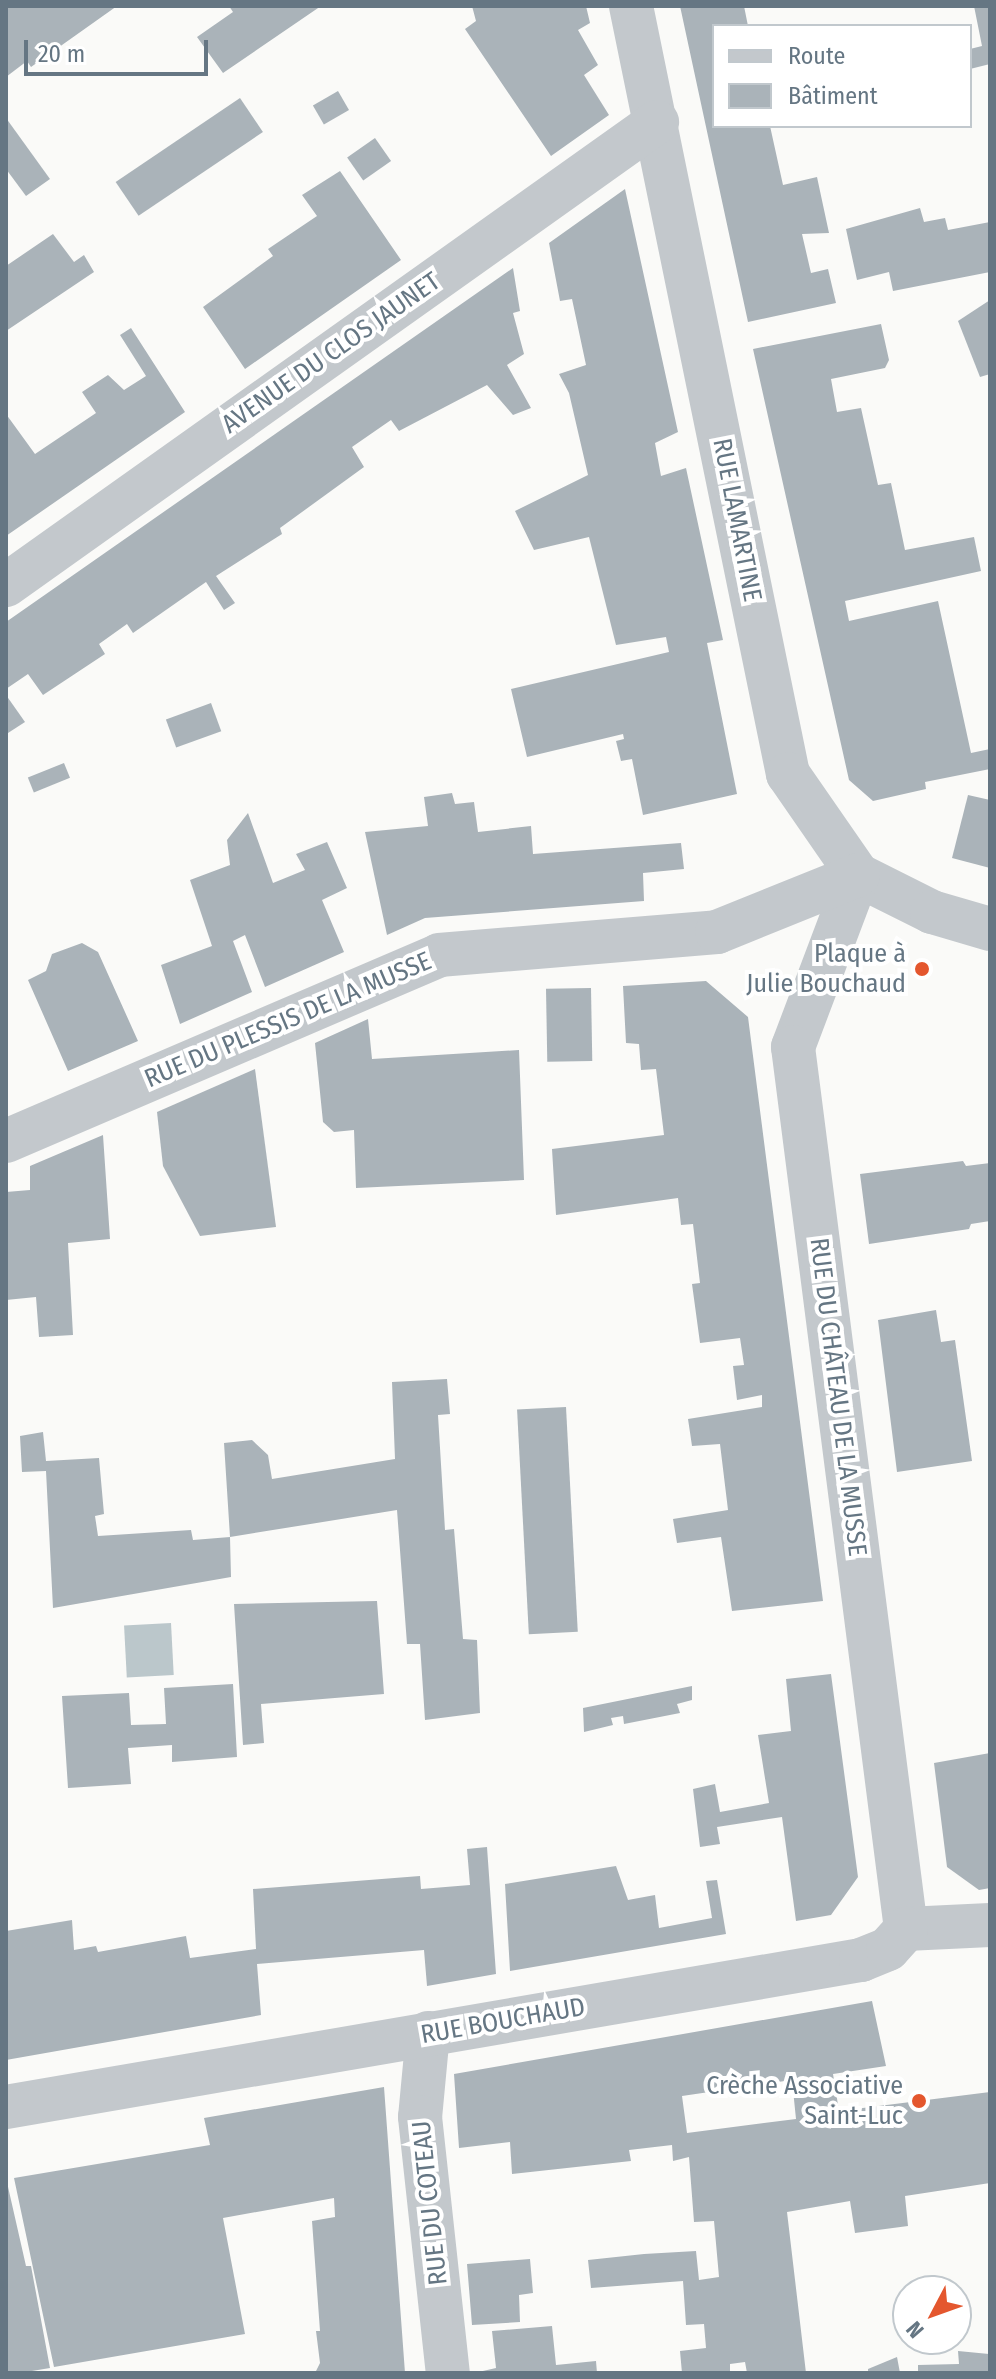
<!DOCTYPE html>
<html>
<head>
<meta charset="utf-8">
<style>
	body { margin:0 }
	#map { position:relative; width:996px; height:2379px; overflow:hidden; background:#fafaf8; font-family:"Fira Sans Condensed",sans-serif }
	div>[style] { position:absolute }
	.water>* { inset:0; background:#bbc7cb; transform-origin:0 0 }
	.building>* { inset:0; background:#aab3b9; transform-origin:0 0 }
	.street>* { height:44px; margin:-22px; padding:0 22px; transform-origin:22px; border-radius:22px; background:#c3c8cc }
	.dots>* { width:22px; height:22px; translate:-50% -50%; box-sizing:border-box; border:4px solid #fff; border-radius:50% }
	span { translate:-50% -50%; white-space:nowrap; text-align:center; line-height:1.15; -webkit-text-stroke:8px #fff; paint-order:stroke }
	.street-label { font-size:26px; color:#657683 }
	.poi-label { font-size:26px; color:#657683 }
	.right { translate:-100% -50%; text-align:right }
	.frame { position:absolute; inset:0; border:8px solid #657683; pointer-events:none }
	.legend { position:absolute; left:712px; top:24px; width:260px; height:104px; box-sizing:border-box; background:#fff; border:2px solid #c1c8cd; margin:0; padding:10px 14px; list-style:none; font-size:24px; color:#657683 }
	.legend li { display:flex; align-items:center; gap:16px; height:40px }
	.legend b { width:40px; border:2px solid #c1c8cd }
	.north { position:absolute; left:892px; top:2275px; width:80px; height:80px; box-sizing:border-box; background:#fff; border:2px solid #c1c8cd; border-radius:50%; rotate:229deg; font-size:22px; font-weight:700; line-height:32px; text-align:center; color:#657683 }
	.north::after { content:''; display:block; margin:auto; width:28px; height:36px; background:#e4572e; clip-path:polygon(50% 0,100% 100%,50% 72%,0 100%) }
	.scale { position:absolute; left:24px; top:40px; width:184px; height:36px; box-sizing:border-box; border:4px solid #657683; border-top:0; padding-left:10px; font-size:24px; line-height:28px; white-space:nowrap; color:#657683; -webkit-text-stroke:6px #fff; paint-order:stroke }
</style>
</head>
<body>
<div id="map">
	<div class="water">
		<i style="left:171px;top:1623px;width:52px;height:47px;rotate:87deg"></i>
	</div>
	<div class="building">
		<i style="clip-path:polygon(6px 6px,117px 6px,31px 67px,27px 61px,6px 77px)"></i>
		<i style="clip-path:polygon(229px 6px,321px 6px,223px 73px,197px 37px,233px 12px)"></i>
		<i style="clip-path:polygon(472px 6px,586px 6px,590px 23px,578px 30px,598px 65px,584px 75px,609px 115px,551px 156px,465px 29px,476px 21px)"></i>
		<i style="clip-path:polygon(680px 6px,744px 6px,748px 26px,714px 26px,714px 126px,770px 126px,783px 185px,817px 177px,829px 233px,802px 234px,811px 273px,828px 269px,836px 303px,748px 322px)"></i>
		<i style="clip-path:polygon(974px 6px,990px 6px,990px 64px,970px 69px,970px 49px,982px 46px)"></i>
		<i style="left:338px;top:91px;width:22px;height:29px;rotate:60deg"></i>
		<i style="left:240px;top:98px;width:41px;height:150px;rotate:56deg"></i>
		<i style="clip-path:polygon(6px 118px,50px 179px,26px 196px,6px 169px)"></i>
		<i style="left:375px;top:138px;width:28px;height:34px;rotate:55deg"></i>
		<i style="clip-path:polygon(340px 171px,401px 260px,245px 369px,203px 307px,273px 256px,268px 249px,317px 216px,302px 195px)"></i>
		<i style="clip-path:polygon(625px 189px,678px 432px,655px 443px,661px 476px,686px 468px,723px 640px,707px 643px,737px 794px,643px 815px,632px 759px,621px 761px,616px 741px,624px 739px,623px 734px,527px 757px,511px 689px,669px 652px,666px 637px,616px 645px,589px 537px,534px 550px,515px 511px,588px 475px,569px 393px,559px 374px,586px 365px,572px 299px,560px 301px,549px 243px)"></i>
		<i style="clip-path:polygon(920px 208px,924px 222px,945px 218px,948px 230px,990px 222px,990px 272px,893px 291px,889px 272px,857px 280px,846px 229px)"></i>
		<i style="clip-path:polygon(53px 234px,74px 262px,84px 255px,94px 272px,6px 331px,6px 266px)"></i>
		<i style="clip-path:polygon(513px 268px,520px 311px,513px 313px,524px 354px,507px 365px,531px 408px,513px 415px,487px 385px,399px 431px,391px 420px,352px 447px,364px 467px,280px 528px,282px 534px,216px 576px,235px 603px,224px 610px,206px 582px,133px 633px,127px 624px,99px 644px,105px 654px,43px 695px,28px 674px,6px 689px,6px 622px)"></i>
		<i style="clip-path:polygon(990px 300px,990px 374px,980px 377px,958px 321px)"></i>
		<i style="clip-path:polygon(881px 324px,889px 360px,885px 368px,831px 379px,837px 412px,861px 408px,878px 485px,891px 483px,905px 550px,974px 537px,981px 571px,845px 601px,849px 621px,938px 601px,971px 753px,990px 749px,990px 769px,925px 782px,926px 789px,873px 801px,849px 780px,753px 349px)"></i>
		<i style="clip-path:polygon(131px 328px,185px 412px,6px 536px,6px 414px,35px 454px,96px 413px,82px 392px,108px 375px,124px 390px,146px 376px,120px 335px)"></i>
		<i style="clip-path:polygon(6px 695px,25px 722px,8px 733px,6px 731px)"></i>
		<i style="left:211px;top:703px;width:30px;height:48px;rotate:70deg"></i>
		<i style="left:64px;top:763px;width:16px;height:39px;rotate:68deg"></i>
		<i style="clip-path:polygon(452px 793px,455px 804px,474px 802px,478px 832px,531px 826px,533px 854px,681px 843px,684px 869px,643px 873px,644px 901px,425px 918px,387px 935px,365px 832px,428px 826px,424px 797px)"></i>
		<i style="clip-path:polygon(968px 795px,990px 800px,990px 868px,952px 858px)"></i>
		<i style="clip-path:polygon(248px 813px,273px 883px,305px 870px,296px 854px,327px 842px,347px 888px,322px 900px,344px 952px,265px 987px,245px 935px,233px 941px,252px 992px,180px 1024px,161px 965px,212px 946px,190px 880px,230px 865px,227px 840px)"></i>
		<i style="clip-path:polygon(82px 943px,98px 952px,138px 1041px,68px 1071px,28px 980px,46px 971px,52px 954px)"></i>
		<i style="clip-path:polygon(706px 981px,748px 1017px,823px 1601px,732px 1611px,721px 1537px,677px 1543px,673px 1519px,728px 1510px,720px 1444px,692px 1446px,688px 1419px,762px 1407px,762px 1395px,737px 1400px,733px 1366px,744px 1365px,740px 1338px,700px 1343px,692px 1284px,700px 1283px,693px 1224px,681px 1225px,678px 1198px,556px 1215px,552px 1149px,664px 1135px,656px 1069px,641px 1070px,639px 1044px,626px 1043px,623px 986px)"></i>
		<i style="left:591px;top:988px;width:73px;height:45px;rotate:89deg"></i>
		<i style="clip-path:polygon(368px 1019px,372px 1059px,519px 1050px,524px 1180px,356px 1188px,354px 1130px,334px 1132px,323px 1122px,315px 1043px)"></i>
		<i style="clip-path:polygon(255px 1069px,276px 1227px,200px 1236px,163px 1166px,157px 1112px)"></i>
		<i style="clip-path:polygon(103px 1135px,110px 1239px,68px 1243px,73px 1335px,39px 1337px,36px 1297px,6px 1300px,6px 1192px,30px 1190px,30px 1166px)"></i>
		<i style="clip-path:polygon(963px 1161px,966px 1166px,990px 1163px,990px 1221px,971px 1224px,969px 1229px,869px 1244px,860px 1174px)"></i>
		<i style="clip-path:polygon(936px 1310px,941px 1342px,955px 1340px,972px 1461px,897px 1472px,878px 1320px)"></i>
		<i style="clip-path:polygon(447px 1379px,450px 1414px,438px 1415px,445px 1530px,454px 1529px,463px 1639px,477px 1640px,480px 1713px,425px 1720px,420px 1644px,407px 1644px,397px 1510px,230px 1537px,224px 1443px,252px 1440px,268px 1455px,272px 1479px,395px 1459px,392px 1382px)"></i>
		<i style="left:566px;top:1407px;width:225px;height:49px;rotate:87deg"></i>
		<i style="clip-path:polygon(43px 1432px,46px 1461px,99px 1458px,104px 1514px,95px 1516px,98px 1536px,191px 1530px,193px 1540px,230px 1537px,231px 1577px,53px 1608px,46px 1471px,22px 1472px,20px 1436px)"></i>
		<i style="clip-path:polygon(377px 1601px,384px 1694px,261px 1704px,264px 1743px,243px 1745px,234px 1604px)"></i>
		<i style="clip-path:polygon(831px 1674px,858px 1877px,831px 1915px,796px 1921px,782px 1817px,717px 1827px,720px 1844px,700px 1847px,693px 1789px,715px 1784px,720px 1812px,769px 1803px,758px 1735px,791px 1731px,786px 1679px)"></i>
		<i style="clip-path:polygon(233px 1684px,237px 1757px,172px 1762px,172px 1745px,128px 1748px,131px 1784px,68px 1788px,62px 1696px,129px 1693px,131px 1725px,166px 1724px,164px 1688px)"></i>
		<i style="clip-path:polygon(692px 1686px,692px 1700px,677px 1704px,680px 1713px,624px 1724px,623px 1716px,611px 1718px,613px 1725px,584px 1732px,583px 1708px)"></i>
		<i style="clip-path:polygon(990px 1753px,990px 1888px,979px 1890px,947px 1867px,934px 1763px)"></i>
		<i style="clip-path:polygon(487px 1847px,496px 1974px,427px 1986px,424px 1950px,257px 1964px,261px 2015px,6px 2060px,6px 1931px,72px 1920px,74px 1950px,96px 1946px,98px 1952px,186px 1936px,190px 1958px,256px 1949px,253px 1889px,420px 1876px,421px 1889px,470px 1885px,467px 1849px)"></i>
		<i style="clip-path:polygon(616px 1866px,628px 1900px,655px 1895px,659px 1928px,712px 1918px,706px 1881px,717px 1880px,726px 1934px,510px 1971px,505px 1884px)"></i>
		<i style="clip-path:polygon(evenodd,872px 2001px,886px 2066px,833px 2074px,839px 2111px,990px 2092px,990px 2183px,905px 2196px,908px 2226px,855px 2233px,850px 2201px,787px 2212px,806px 2373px,747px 2373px,745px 2362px,730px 2364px,730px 2373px,682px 2373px,680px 2351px,706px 2348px,704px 2324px,686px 2325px,683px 2281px,591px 2288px,588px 2260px,644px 2254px,696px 2251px,699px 2280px,719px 2277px,714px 2221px,694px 2222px,689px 2157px,673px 2161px,672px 2145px,629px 2150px,631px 2161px,512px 2174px,510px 2142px,459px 2148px,454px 2074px,872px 2001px,792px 2080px,796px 2119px,687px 2133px,682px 2096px,792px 2080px)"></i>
		<i style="clip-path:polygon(384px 2087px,405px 2373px,315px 2373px,320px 2363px,316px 2331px,320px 2331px,312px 2221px,335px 2217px,334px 2198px,223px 2218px,245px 2334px,54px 2367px,14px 2178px,210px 2145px,204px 2118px)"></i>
		<i style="clip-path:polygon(6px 2178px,26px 2266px,31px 2266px,50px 2368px,20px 2373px,6px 2373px)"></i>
		<i style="clip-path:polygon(530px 2259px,533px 2293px,519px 2295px,520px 2322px,472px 2325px,467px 2264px)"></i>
		<i style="clip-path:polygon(552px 2326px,556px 2365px,596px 2361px,597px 2373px,474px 2373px,496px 2368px,492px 2331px)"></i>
		<i style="clip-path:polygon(958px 2351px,989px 2354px,990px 2373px,918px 2373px,918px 2365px,959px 2364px)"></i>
		<i style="clip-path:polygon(897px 2357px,900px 2373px,868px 2373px,868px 2369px)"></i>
	</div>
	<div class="street">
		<i style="left:631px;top:6px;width:784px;rotate:78.45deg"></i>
		<i style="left:788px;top:774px;width:123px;rotate:55.3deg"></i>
		<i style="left:858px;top:875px;width:83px;rotate:26.6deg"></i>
		<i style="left:932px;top:912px;width:60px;rotate:16.3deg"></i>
		<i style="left:6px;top:585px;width:799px;rotate:-35.42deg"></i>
		<i style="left:858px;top:875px;width:184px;rotate:110.7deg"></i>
		<i style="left:793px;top:1047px;width:889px;rotate:82.7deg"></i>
		<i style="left:6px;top:1141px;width:471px;rotate:-23.2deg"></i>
		<i style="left:439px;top:955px;width:279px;rotate:-4.7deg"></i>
		<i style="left:717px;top:932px;width:152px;rotate:-22deg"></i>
		<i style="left:906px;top:1929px;width:84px;rotate:-2.7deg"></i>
		<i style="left:428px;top:2033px;width:84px;rotate:95.4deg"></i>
		<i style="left:420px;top:2117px;width:258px;rotate:83.8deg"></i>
		<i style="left:6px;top:2107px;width:868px;rotate:-9.76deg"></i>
		<i style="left:861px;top:1960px;width:29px;rotate:-22deg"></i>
		<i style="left:888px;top:1949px;width:27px;rotate:-48deg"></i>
	</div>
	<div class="dots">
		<i style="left:922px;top:969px;background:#e4572e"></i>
		<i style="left:919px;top:2101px;background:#e4572e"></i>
	</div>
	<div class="street-label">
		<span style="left:331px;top:353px;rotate:-35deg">AVENUE DU CLOS JAUNET</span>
		<span style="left:737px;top:520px;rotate:79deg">RUE LAMARTINE</span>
		<span style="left:288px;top:1020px;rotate:-23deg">RUE DU PLESSIS DE LA MUSSE</span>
		<span style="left:838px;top:1397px;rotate:83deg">RUE DU CHÂTEAU DE LA MUSSE</span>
		<span style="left:503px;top:2021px;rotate:-10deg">RUE BOUCHAUD</span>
		<span style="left:430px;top:2203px;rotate:-96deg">RUE DU COTEAU</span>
	</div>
	<div class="poi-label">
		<span class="right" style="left:906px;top:969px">Plaque à<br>Julie Bouchaud</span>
		<span class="right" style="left:903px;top:2101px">Crèche Associative<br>Saint-Luc</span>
	</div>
	<div class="frame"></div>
	<ul class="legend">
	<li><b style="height:10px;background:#c3c8cc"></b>Route</li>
	<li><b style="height:22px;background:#aab3b9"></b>Bâtiment</li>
	</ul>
	<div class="north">N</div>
	<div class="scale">20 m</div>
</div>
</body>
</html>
